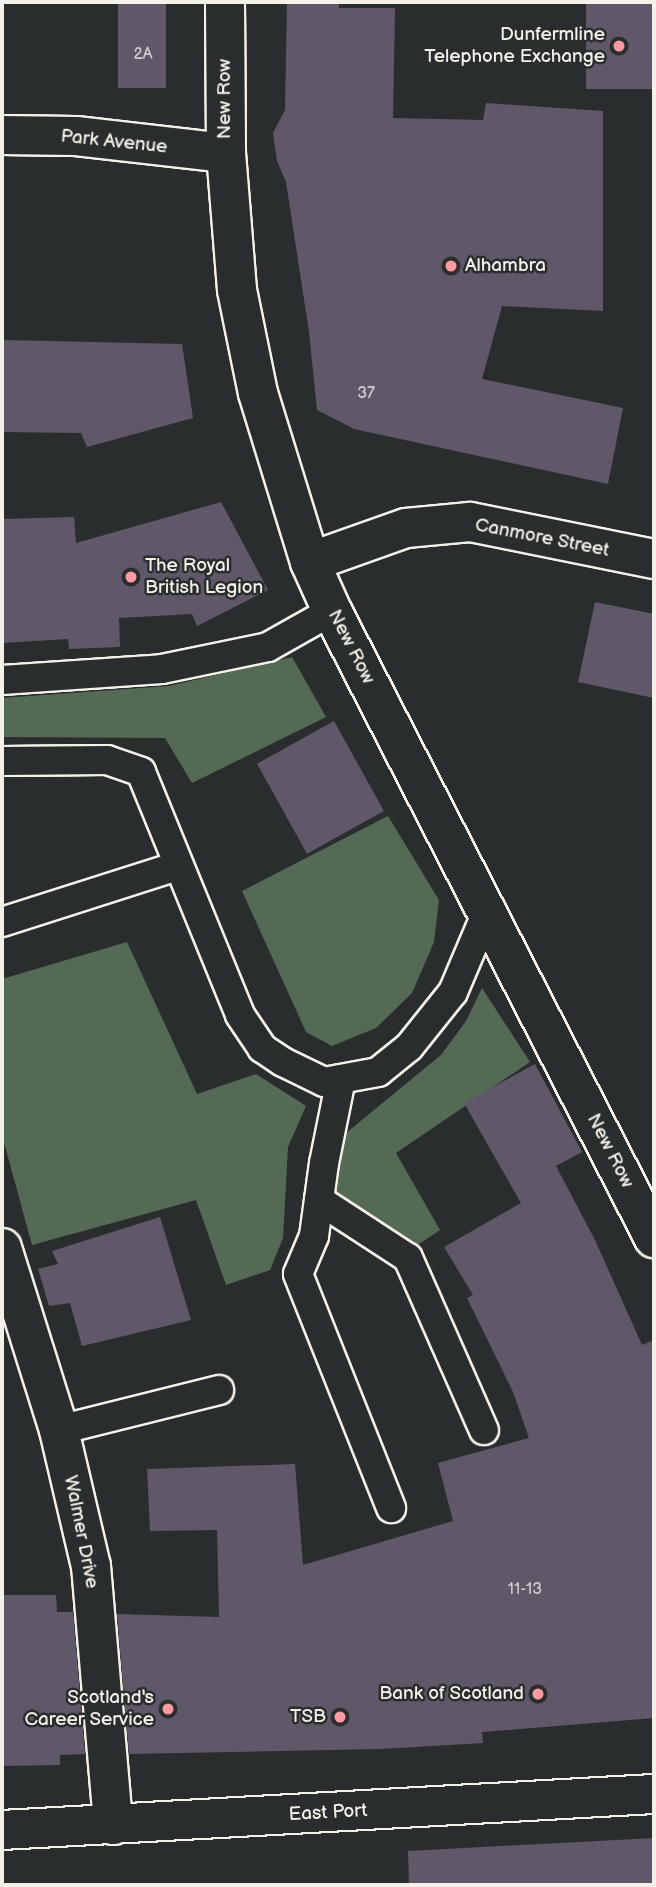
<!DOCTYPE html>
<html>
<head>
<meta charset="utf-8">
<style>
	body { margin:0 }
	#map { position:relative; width:656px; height:1887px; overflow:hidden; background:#2a2d2e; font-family:"Balsamiq Sans",sans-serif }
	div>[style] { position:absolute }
	.green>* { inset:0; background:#556a55 }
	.building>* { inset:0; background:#605869; transform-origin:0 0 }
	.roads { filter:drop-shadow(2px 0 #f4f1e8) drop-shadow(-2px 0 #f4f1e8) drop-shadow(0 2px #f4f1e8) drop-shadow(0 -2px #f4f1e8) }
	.lane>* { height:28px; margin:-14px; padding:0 14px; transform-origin:14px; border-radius:14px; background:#2a2d2e }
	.street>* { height:38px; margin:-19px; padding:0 19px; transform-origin:19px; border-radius:19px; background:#2a2d2e }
	.secondary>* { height:38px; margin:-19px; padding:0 19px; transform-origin:19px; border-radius:19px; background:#2a2d2e }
	.dots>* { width:19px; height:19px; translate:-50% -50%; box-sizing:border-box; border:4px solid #2a2d2e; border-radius:50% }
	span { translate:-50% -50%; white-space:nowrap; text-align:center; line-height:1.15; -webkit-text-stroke:5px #2a2d2e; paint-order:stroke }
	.number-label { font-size:16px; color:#cfcbc8 }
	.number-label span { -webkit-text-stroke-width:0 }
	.poi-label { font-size:19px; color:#f4f1e8 }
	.right { translate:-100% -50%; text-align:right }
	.left { translate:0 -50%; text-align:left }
	.street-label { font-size:19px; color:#f4f1e8 }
	.frame { position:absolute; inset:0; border:4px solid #f4f1e8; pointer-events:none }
</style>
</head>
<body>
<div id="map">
	<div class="green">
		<i style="clip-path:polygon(292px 657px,326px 717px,192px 783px,165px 738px,2px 737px,2px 698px,169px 686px)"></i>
		<i style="clip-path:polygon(388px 816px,439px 900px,434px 942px,412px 993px,376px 1028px,332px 1046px,306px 1032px,242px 891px)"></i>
		<i style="clip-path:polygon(127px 942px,197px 1094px,256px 1074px,306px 1106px,288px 1147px,283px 1238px,270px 1270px,226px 1285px,196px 1200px,32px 1245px,2px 1135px,2px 979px)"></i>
		<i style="clip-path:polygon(482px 988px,530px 1062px,396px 1153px,440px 1230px,419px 1244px,408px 1241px,352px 1208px,335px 1191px,337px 1163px,346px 1133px,441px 1055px,466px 1021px)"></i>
	</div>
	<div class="building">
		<i style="left:118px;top:2px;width:48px;height:86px"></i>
		<i style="clip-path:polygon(287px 2px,339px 2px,339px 8px,395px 8px,393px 118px,483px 120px,486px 103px,603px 111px,603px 311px,502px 306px,482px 379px,623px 408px,608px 484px,354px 429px,317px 410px,309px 332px,286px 182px,277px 161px,273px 133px,285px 110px)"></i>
		<i style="left:586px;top:2px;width:68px;height:87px"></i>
		<i style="clip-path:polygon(2px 340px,182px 344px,193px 418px,87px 447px,81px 433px,2px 432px)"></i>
		<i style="clip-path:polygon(221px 502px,268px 590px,197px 626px,192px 614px,119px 618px,120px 647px,69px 649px,68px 639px,2px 643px,2px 519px,74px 517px,76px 543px)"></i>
		<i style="clip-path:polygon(595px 602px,654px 614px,654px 698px,578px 682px)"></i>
		<i style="left:334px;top:721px;width:103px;height:88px;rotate:61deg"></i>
		<i style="clip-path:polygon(535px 1064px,582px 1152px,556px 1166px,595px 1240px,642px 1345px,654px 1340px,654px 1718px,482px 1732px,483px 1743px,381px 1749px,129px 1754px,117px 1614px,219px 1617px,217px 1530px,150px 1531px,147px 1469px,295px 1464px,303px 1565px,453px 1521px,438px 1463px,529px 1438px,513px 1392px,467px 1298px,473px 1295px,444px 1247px,521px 1203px,464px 1103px)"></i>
		<i style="clip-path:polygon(160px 1217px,191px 1320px,82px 1346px,70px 1303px,49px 1306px,38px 1269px,58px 1264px,52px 1251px)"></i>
		<i style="clip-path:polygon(2px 1595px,56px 1595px,57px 1612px,73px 1612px,85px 1754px,60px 1755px,60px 1765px,2px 1766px)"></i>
		<i style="clip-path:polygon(654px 1838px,654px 1885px,409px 1885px,408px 1851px)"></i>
	</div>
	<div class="roads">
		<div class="lane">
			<i style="left:2px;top:680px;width:160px;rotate:-3.9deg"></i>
			<i style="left:162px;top:669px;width:108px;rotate:-11.7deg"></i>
			<i style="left:268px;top:647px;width:73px;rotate:-29.4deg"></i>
			<i style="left:2px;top:761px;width:105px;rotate:-0.5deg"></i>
			<i style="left:107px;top:760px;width:36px;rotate:19deg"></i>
			<i style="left:141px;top:772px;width:262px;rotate:67.8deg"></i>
			<i style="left:240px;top:1015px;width:40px;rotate:56deg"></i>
			<i style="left:262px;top:1048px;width:25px;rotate:34deg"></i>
			<i style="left:283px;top:1062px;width:46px;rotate:26deg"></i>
			<i style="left:324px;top:1082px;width:55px;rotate:-10.5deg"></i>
			<i style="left:378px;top:1072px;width:40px;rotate:-39deg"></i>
			<i style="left:409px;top:1047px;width:70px;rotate:-51.3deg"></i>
			<i style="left:453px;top:992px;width:87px;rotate:-67deg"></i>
			<i style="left:2px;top:922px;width:185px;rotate:-17.7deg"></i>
			<i style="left:341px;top:1079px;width:86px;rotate:101.4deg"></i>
			<i style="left:324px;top:1163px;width:74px;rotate:97.8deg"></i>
			<i style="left:314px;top:1236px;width:41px;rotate:112.8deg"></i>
			<i style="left:298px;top:1274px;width:252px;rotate:68.3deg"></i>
			<i style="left:319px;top:1200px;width:106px;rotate:33.1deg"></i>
			<i style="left:408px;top:1258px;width:188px;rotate:66.2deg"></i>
			<i style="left:59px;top:1430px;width:165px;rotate:-14deg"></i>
		</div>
		<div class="street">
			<i style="left:2px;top:135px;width:74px;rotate:0.8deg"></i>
			<i style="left:76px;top:136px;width:151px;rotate:6.5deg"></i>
			<i style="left:310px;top:562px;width:102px;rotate:-19.5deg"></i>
			<i style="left:406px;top:528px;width:64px;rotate:-5.4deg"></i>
			<i style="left:470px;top:522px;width:188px;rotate:11.4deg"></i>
			<i style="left:2px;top:1248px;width:191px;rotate:72.6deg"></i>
			<i style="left:59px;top:1430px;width:140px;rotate:76.8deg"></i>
			<i style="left:91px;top:1566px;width:260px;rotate:85.1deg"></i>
		</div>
		<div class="secondary">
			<i style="left:225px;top:2px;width:151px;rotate:89.6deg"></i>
			<i style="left:226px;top:153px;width:137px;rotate:85.4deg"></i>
			<i style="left:237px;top:290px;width:105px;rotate:78.5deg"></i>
			<i style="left:258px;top:393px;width:177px;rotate:72.9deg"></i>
			<i style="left:310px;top:562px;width:54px;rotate:65.8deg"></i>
			<i style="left:332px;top:611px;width:705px;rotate:62.82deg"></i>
			<i style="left:2px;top:1830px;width:653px;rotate:-3.16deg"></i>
		</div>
	</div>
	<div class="dots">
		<i style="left:619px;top:46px;background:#ff9aa2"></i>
		<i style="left:451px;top:266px;background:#ff9aa2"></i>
		<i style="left:131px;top:577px;background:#ff9aa2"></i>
		<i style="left:538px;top:1694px;background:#ff9aa2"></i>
		<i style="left:168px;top:1709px;background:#ff9aa2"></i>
		<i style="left:340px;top:1717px;background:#ff9aa2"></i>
	</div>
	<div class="number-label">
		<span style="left:143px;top:55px">2A</span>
		<span style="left:366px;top:394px">37</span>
		<span style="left:525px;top:1590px">11-13</span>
	</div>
	<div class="poi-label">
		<span class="right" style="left:605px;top:46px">Dunfermline<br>Telephone Exchange</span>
		<span class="left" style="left:465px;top:266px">Alhambra</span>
		<span class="left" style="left:145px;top:577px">The Royal<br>British Legion</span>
		<span class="right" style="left:524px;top:1694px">Bank of Scotland</span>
		<span class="right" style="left:154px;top:1709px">Scotland's<br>Career Service</span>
		<span class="right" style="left:326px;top:1717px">TSB</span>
	</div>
	<div class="street-label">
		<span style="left:225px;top:99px;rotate:-90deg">New Row</span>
		<span style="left:114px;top:142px;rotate:6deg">Park Avenue</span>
		<span style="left:542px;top:538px;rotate:11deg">Canmore Street</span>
		<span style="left:351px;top:647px;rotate:63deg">New Row</span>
		<span style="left:610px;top:1151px;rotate:63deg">New Row</span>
		<span style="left:81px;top:1532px;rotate:79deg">Walmer Drive</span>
		<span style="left:328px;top:1813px;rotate:-3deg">East Port</span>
	</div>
	<div class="frame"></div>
</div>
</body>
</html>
